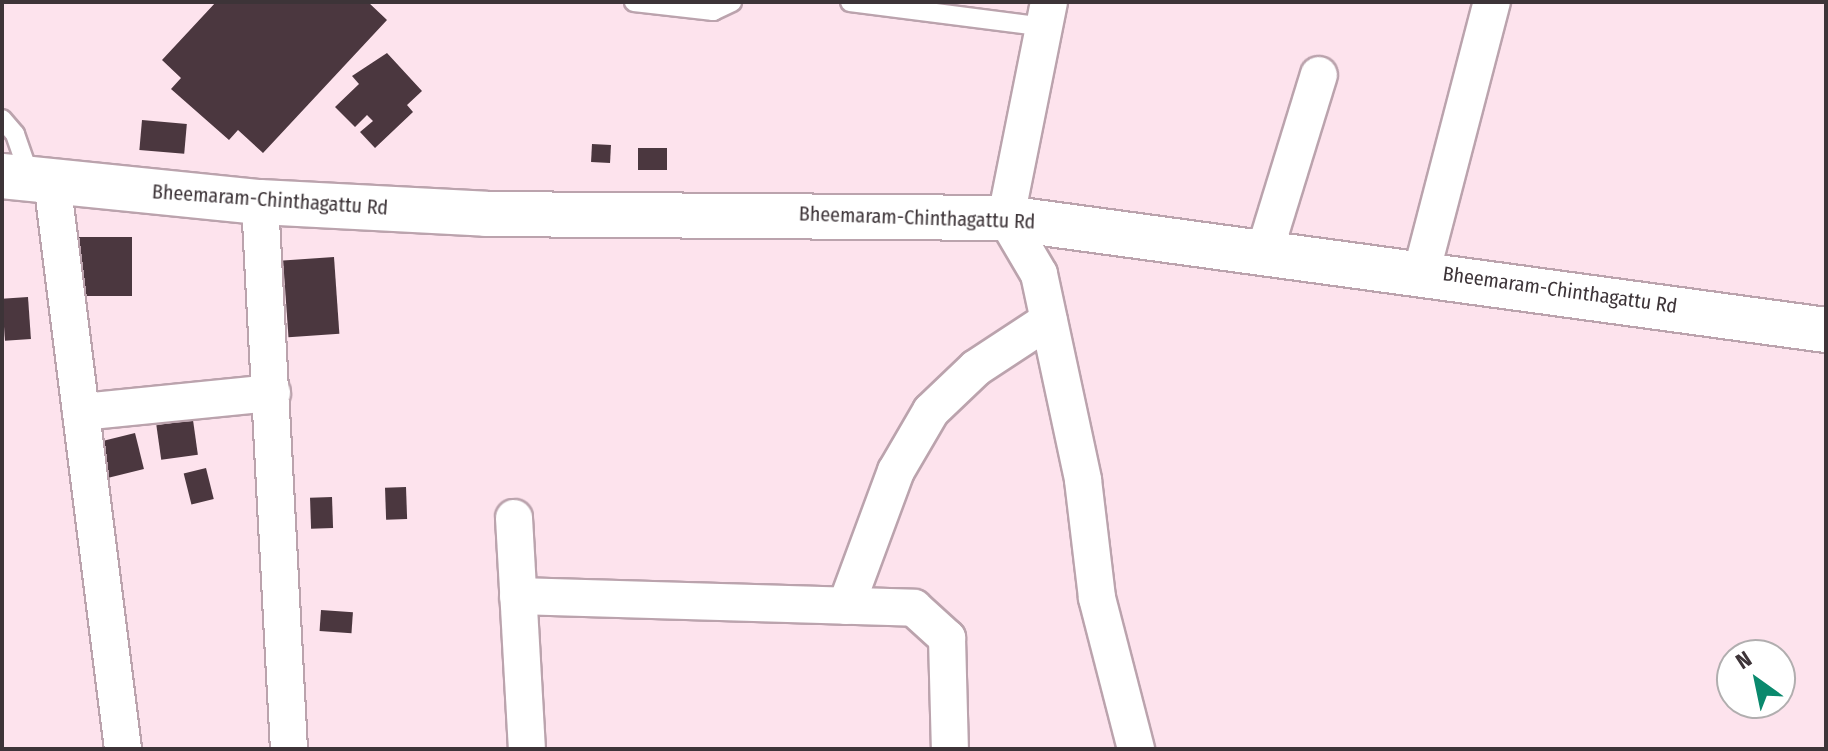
<!DOCTYPE html>
<html>
<head>
<meta charset="utf-8">
<style>
	body { margin:0 }
	#map { position:relative; width:1828px; height:751px; overflow:hidden; background:#fde3ed; font-family:"Fira Sans Condensed",sans-serif }
	div>[style] { position:absolute }
	.building>* { inset:0; background:#4b373f; transform-origin:0 0 }
	.roads { filter:drop-shadow(2px 0 #bba3ad) drop-shadow(-2px 0 #bba3ad) drop-shadow(0 2px #bba3ad) drop-shadow(0 -2px #bba3ad) }
	.lane>* { height:18px; margin:-9px; padding:0 9px; transform-origin:9px; border-radius:9px; background:#fff }
	.street>* { height:36px; margin:-18px; padding:0 18px; transform-origin:18px; border-radius:18px; background:#fff }
	.secondary>* { height:44px; margin:-22px; padding:0 22px; transform-origin:22px; border-radius:22px; background:#fff }
	span { translate:-50% -50%; white-space:nowrap; text-align:center; line-height:1.15; -webkit-text-stroke:8px #fff; paint-order:stroke }
	.street-label { font-size:20px; color:#3d3438 }
	.frame { position:absolute; inset:0; border:4px solid #3d3438; pointer-events:none }
	.north { position:absolute; left:1716px; top:639px; width:80px; height:80px; box-sizing:border-box; background:#fff; border:2px solid #b1aeaf; border-radius:50%; rotate:327deg; font-size:22px; font-weight:700; line-height:32px; text-align:center; color:#3d3438 }
	.north::after { content:''; display:block; margin:auto; width:28px; height:36px; background:#0a896d; clip-path:polygon(50% 0,100% 100%,50% 72%,0 100%) }
</style>
</head>
<body>
<div id="map">
	<div class="building">
		<i style="clip-path:polygon(216px 2px,368px 2px,387px 20px,263px 153px,238px 130px,229px 140px,171px 89px,181px 78px,162px 60px)"></i>
		<i style="clip-path:polygon(387px 53px,422px 91px,407px 105px,413px 112px,375px 148px,360px 132px,373px 121px,367px 115px,355px 127px,335px 107px,359px 84px,352px 76px)"></i>
		<i style="left:142px;top:120px;width:45px;height:30px;rotate:5deg"></i>
		<i style="left:592px;top:144px;width:19px;height:18px;rotate:3deg"></i>
		<i style="left:638px;top:148px;width:29px;height:22px"></i>
		<i style="left:66px;top:237px;width:66px;height:59px"></i>
		<i style="left:334px;top:257px;width:77px;height:51px;rotate:86deg"></i>
		<i style="left:28px;top:297px;width:42px;height:26px;rotate:86deg"></i>
		<i style="left:193px;top:420px;width:35px;height:37px;rotate:82deg"></i>
		<i style="left:135px;top:433px;width:37px;height:49px;rotate:76deg"></i>
		<i style="left:206px;top:468px;width:32px;height:23px;rotate:76deg"></i>
		<i style="left:406px;top:487px;width:32px;height:21px;rotate:88deg"></i>
		<i style="left:332px;top:497px;width:31px;height:22px;rotate:88deg"></i>
		<i style="left:321px;top:610px;width:32px;height:21px;rotate:4deg"></i>
	</div>
	<div class="roads">
		<div class="lane">
			<i style="left:634px;top:2px;width:80px;rotate:6.5deg"></i>
			<i style="left:713px;top:11px;width:21px;rotate:-25deg"></i>
			<i style="left:850px;top:2px;width:196px;rotate:7.3deg"></i>
			<i style="left:2px;top:119px;width:20px;rotate:49deg"></i>
			<i style="left:15px;top:134px;width:46px;rotate:70.8deg"></i>
		</div>
		<div class="street">
			<i style="left:1049px;top:2px;width:220px;rotate:101.3deg"></i>
			<i style="left:1006px;top:218px;width:65px;rotate:59.5deg"></i>
			<i style="left:1039px;top:274px;width:211px;rotate:77.9deg"></i>
			<i style="left:1083px;top:480px;width:119px;rotate:83.2deg"></i>
			<i style="left:1097px;top:598px;width:156px;rotate:75.5deg"></i>
			<i style="left:52px;top:181px;width:572px;rotate:82.87deg"></i>
			<i style="left:260px;top:202px;width:548px;rotate:86.97deg"></i>
			<i style="left:1265px;top:250px;width:183px;rotate:-72.9deg"></i>
			<i style="left:1422px;top:270px;width:277px;rotate:-75.4deg"></i>
			<i style="left:81px;top:412px;width:192px;rotate:-5.7deg"></i>
			<i style="left:514px;top:518px;width:231px;rotate:86.8deg"></i>
			<i style="left:518px;top:596px;width:396px;rotate:1.7deg"></i>
			<i style="left:914px;top:608px;width:45px;rotate:42.3deg"></i>
			<i style="left:947px;top:638px;width:111px;rotate:88.5deg"></i>
			<i style="left:846px;top:606px;width:144px;rotate:-69.7deg"></i>
			<i style="left:896px;top:471px;width:69px;rotate:-59.7deg"></i>
			<i style="left:931px;top:411px;width:62px;rotate:-43.7deg"></i>
			<i style="left:976px;top:368px;width:87px;rotate:-33.3deg"></i>
		</div>
		<div class="secondary">
			<i style="left:2px;top:176px;width:259px;rotate:5.8deg"></i>
			<i style="left:260px;top:202px;width:226px;rotate:3deg"></i>
			<i style="left:486px;top:214px;width:520px;rotate:0.44deg"></i>
			<i style="left:1006px;top:218px;width:828px;rotate:7.78deg"></i>
		</div>
	</div>
	<div class="street-label">
		<span style="left:270px;top:200px;rotate:4deg">Bheemaram-Chinthagattu Rd</span>
		<span style="left:917px;top:218px;rotate:2deg">Bheemaram-Chinthagattu Rd</span>
		<span style="left:1560px;top:290px;rotate:8deg">Bheemaram-Chinthagattu Rd</span>
	</div>
	<div class="frame"></div>
	<div class="north">N</div>
</div>
</body>
</html>
